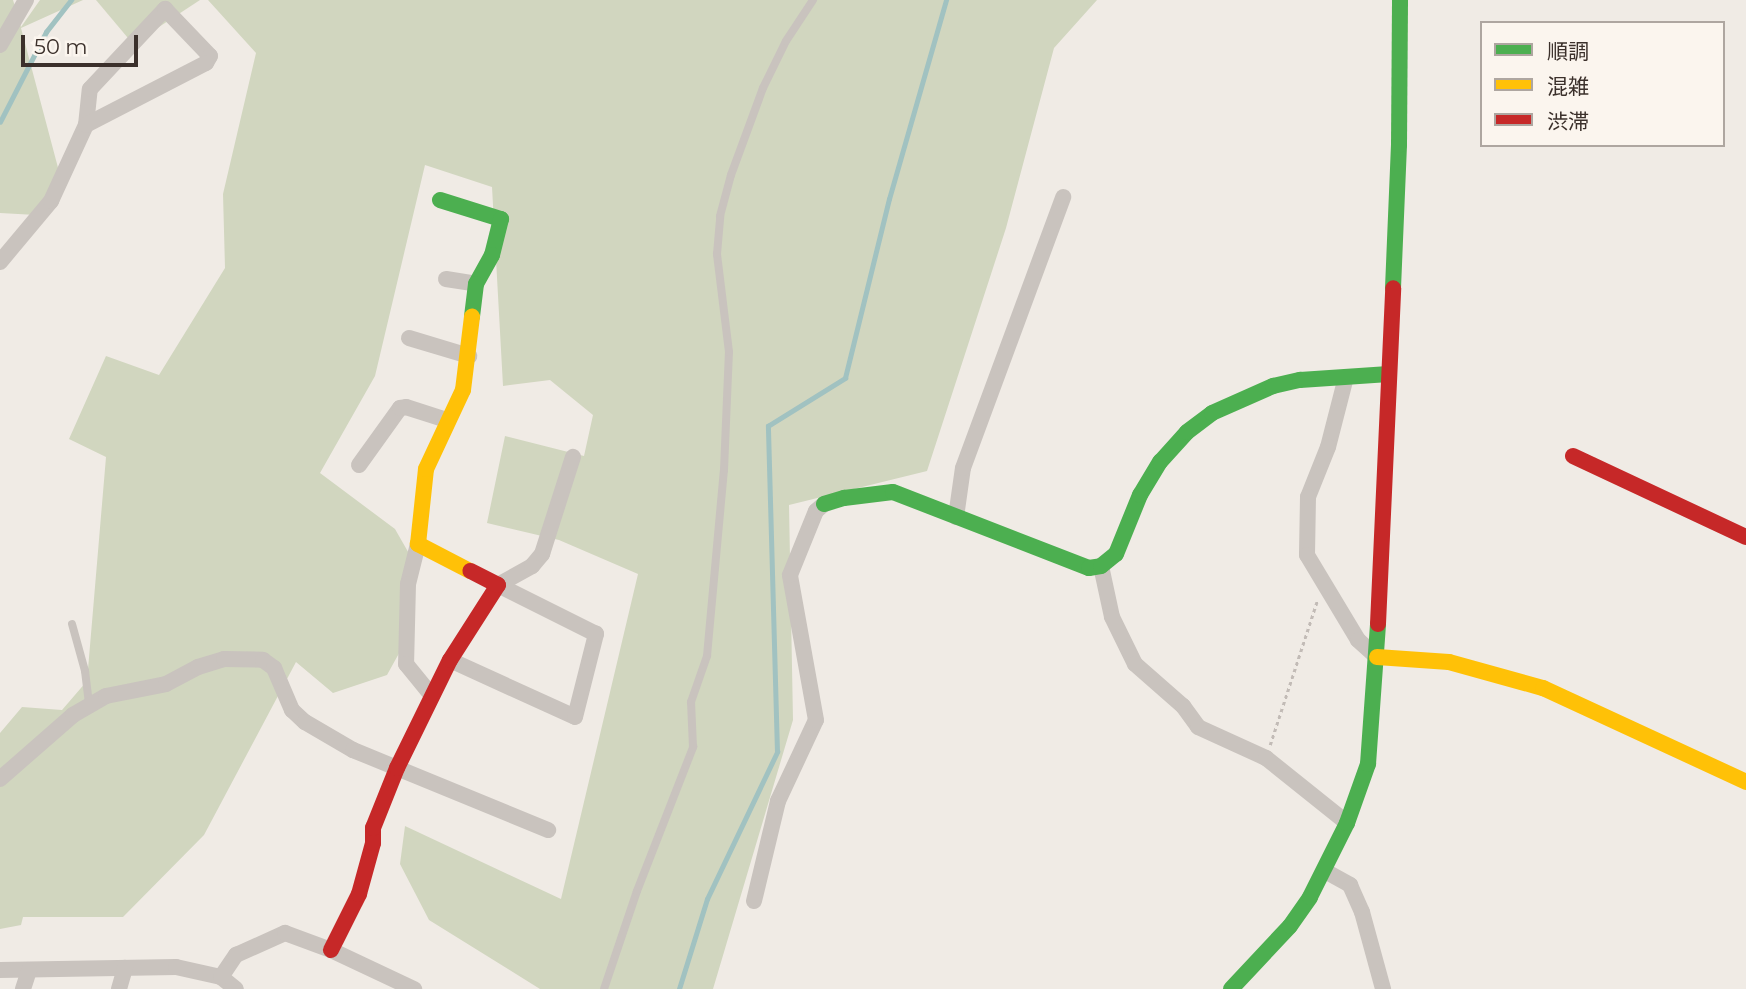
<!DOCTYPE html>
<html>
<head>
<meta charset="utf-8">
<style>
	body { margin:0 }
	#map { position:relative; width:1746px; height:989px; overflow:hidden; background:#f0ebe5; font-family:Montserrat,"Noto Sans JP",sans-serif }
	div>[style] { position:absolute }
	.green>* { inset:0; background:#d1d6bf }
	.stream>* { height:4.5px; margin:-2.25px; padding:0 2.25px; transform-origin:2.25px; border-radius:2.25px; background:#a1c2c1 }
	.path>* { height:2.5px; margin-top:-1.25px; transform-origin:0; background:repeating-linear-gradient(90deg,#c2bbb6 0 3.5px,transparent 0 7px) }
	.lane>* { height:8px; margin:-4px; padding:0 4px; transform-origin:4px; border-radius:4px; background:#c9c3be }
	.street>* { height:16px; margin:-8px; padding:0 8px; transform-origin:8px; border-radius:8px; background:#c9c3be }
	.fast>* { height:16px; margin:-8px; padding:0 8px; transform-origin:8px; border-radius:8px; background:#4caf50 }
	.slow>* { height:16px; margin:-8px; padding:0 8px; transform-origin:8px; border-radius:8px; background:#ffc107 }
	.jam>* { height:16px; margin:-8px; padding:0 8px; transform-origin:8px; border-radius:8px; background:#c62828 }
	span { translate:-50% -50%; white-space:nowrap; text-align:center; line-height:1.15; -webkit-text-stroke:5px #fbf5ee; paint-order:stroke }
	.legend { position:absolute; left:1480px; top:21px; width:245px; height:126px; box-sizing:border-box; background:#fbf5ee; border:2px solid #aea6a0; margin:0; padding:9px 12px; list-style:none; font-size:21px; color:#3b302b }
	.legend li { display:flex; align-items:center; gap:14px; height:35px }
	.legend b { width:35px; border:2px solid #aea6a0 }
	.scale { position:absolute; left:21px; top:35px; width:117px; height:32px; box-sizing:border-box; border:4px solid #3b302b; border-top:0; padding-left:9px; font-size:21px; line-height:24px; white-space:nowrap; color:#3b302b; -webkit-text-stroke:5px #fbf5ee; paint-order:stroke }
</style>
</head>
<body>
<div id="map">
	<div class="green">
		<i style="clip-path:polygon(0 0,13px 0,21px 27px,40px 0,83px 0,21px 28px,61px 179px,36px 215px,0 213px)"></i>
		<i style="clip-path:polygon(96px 0,200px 0,133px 44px)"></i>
		<i style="clip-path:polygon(208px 0,1097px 0,1054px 48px,1006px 228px,927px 471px,789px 505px,793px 720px,713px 989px,540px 989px,429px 920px,400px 864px,405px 826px,561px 899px,638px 574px,559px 540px,487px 523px,505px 436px,584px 456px,593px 415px,550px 380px,503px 386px,492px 187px,425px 165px,375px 376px,320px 473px,395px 529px,415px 564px,408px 637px,387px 675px,333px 693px,296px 662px,204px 835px,123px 917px,23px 917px,21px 925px,0 929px,0 733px,22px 707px,62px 710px,87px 681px,106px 457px,69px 439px,106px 356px,159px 375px,225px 268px,223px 194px,256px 53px)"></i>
	</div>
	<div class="stream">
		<i style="left:0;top:122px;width:101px;rotate:-62.9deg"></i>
		<i style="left:46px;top:32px;width:41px;rotate:-52deg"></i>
		<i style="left:679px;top:989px;width:94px;rotate:-72.7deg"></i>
		<i style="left:707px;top:899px;width:163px;rotate:-64.5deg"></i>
		<i style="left:777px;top:752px;width:326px;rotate:-91.6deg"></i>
		<i style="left:768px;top:426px;width:91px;rotate:-31.9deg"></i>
		<i style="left:845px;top:378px;width:184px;rotate:-76.2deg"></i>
		<i style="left:889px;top:199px;width:207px;rotate:-74deg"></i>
	</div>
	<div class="path">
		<i style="left:1270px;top:745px;width:151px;rotate:-71.9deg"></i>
	</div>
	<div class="lane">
		<i style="left:72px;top:624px;width:49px;rotate:74.5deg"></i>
		<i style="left:85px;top:671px;width:35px;rotate:83deg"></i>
		<i style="left:604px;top:989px;width:103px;rotate:-71.4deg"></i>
		<i style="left:637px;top:891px;width:155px;rotate:-68.7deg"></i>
		<i style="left:693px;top:747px;width:45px;rotate:-92.5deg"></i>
		<i style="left:691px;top:702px;width:49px;rotate:-70.8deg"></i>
		<i style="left:707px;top:656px;width:187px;rotate:-84.8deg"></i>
		<i style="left:724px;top:470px;width:118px;rotate:-87.6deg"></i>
		<i style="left:729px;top:352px;width:99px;rotate:-97deg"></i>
		<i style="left:717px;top:254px;width:38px;rotate:-85deg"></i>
		<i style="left:720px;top:216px;width:42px;rotate:-75deg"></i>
		<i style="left:731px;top:175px;width:93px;rotate:-69.8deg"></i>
		<i style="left:763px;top:88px;width:52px;rotate:-63.9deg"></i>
		<i style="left:786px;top:41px;width:49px;rotate:-56.6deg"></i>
	</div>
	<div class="street">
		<i style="left:0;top:45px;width:52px;rotate:-60deg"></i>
		<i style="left:0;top:262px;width:80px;rotate:-50.1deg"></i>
		<i style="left:51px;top:201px;width:84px;rotate:-65.3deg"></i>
		<i style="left:86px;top:125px;width:36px;rotate:-84deg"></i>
		<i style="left:90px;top:89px;width:110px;rotate:-46.8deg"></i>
		<i style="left:165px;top:9px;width:65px;rotate:46.2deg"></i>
		<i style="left:210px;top:56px;width:8px;rotate:120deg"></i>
		<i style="left:206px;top:63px;width:135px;rotate:152.7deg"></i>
		<i style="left:446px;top:279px;width:30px;rotate:9deg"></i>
		<i style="left:409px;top:338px;width:63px;rotate:16.7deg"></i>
		<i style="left:1346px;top:377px;width:72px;rotate:104.4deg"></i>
		<i style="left:1328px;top:447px;width:54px;rotate:111.8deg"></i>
		<i style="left:1308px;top:497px;width:58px;rotate:91deg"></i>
		<i style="left:1307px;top:555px;width:99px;rotate:59deg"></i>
		<i style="left:1358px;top:640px;width:25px;rotate:42deg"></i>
		<i style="left:359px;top:465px;width:70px;rotate:-54.3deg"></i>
		<i style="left:400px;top:408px;width:6px;rotate:-9deg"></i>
		<i style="left:406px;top:407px;width:43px;rotate:17.6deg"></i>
		<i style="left:956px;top:517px;width:49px;rotate:-81.9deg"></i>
		<i style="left:963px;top:468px;width:289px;rotate:-69.7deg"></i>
		<i style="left:418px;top:544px;width:41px;rotate:104deg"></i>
		<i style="left:408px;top:584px;width:80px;rotate:91.4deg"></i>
		<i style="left:406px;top:664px;width:41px;rotate:50.9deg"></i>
		<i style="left:1101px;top:566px;width:52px;rotate:77.8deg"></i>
		<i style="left:1112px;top:617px;width:52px;rotate:63.9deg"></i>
		<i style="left:1135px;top:664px;width:64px;rotate:41.2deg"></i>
		<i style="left:1183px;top:706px;width:26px;rotate:54deg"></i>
		<i style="left:1198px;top:727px;width:75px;rotate:24.5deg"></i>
		<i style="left:1266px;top:758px;width:104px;rotate:38.7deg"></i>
		<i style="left:498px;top:585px;width:39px;rotate:-29deg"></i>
		<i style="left:532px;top:566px;width:16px;rotate:-50deg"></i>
		<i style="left:542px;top:554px;width:102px;rotate:-72.3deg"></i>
		<i style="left:450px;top:660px;width:137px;rotate:24.5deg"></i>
		<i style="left:575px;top:717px;width:86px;rotate:-75.8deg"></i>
		<i style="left:596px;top:634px;width:110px;rotate:-153.4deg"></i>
		<i style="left:0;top:779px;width:97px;rotate:-41.2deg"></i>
		<i style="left:73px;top:715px;width:38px;rotate:-30deg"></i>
		<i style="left:106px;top:696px;width:61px;rotate:-11.3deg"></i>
		<i style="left:166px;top:684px;width:36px;rotate:-28deg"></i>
		<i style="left:198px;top:667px;width:27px;rotate:-17deg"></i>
		<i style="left:224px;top:659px;width:39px;rotate:1deg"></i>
		<i style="left:263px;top:660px;width:14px;rotate:36deg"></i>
		<i style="left:274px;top:668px;width:46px;rotate:66.8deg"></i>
		<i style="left:292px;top:710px;width:18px;rotate:43deg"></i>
		<i style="left:305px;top:722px;width:56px;rotate:30.3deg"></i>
		<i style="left:353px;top:750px;width:211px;rotate:22.3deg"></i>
		<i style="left:1325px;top:871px;width:29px;rotate:29deg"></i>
		<i style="left:1350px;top:885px;width:30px;rotate:66deg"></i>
		<i style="left:1362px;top:912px;width:80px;rotate:74.7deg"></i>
		<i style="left:754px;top:901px;width:103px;rotate:-76.5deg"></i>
		<i style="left:778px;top:801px;width:89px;rotate:-64.9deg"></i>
		<i style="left:816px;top:720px;width:147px;rotate:-100.2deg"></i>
		<i style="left:790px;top:575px;width:69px;rotate:-67.9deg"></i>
		<i style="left:816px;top:511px;width:11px;rotate:-41deg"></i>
		<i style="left:0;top:970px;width:176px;rotate:-1deg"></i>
		<i style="left:176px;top:967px;width:46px;rotate:12.5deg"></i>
		<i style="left:221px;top:977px;width:19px;rotate:39deg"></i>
		<i style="left:221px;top:977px;width:27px;rotate:-56deg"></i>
		<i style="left:236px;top:955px;width:54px;rotate:-24.2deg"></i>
		<i style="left:285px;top:933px;width:49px;rotate:20.3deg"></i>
		<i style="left:331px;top:950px;width:92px;rotate:25.2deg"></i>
		<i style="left:23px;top:989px;width:20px;rotate:-72deg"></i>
		<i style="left:119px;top:989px;width:22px;rotate:-74deg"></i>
	</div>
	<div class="fast">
		<i style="left:440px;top:200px;width:64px;rotate:17.3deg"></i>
		<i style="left:501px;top:219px;width:37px;rotate:104deg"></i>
		<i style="left:492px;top:255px;width:33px;rotate:119deg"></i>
		<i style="left:476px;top:284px;width:33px;rotate:97deg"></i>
		<i style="left:1393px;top:288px;width:143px;rotate:-87.6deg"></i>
		<i style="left:1399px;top:145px;width:145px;rotate:-89.6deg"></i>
		<i style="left:824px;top:504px;width:21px;rotate:-17deg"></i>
		<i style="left:844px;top:498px;width:49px;rotate:-7deg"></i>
		<i style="left:893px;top:492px;width:210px;rotate:21.2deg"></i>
		<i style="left:1089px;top:568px;width:12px;rotate:-9deg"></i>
		<i style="left:1101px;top:566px;width:19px;rotate:-39deg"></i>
		<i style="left:1116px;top:554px;width:64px;rotate:-67.9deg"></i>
		<i style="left:1140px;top:495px;width:39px;rotate:-59deg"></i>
		<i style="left:1160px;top:462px;width:40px;rotate:-48deg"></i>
		<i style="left:1187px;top:432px;width:31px;rotate:-37deg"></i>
		<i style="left:1212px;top:413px;width:67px;rotate:-23.9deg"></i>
		<i style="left:1273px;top:386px;width:28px;rotate:-13deg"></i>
		<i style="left:1300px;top:380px;width:89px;rotate:-3.9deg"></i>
		<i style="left:1231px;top:989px;width:86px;rotate:-46.9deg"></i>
		<i style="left:1290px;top:926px;width:35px;rotate:-55deg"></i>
		<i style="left:1310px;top:897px;width:83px;rotate:-63.4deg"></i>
		<i style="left:1347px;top:823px;width:63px;rotate:-70.4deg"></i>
		<i style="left:1368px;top:764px;width:140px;rotate:-85.9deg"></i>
	</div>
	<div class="slow">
		<i style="left:470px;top:571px;width:59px;rotate:-152.6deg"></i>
		<i style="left:418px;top:544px;width:75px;rotate:-83.9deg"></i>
		<i style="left:426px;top:469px;width:87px;rotate:-64.9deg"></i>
		<i style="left:463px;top:390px;width:74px;rotate:-83deg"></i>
		<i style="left:1377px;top:657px;width:72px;rotate:4deg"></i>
		<i style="left:1449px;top:662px;width:98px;rotate:15.5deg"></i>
		<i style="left:1543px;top:688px;width:224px;rotate:24.8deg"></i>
	</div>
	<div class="jam">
		<i style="left:1573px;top:456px;width:191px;rotate:25.1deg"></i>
		<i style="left:1378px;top:624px;width:336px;rotate:-87.4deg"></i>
		<i style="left:331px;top:950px;width:63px;rotate:-63.4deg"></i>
		<i style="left:359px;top:894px;width:53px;rotate:-74.6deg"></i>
		<i style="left:373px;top:843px;width:15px;rotate:-90deg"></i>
		<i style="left:373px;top:828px;width:65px;rotate:-68.2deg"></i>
		<i style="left:397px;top:768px;width:120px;rotate:-63.9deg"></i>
		<i style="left:450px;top:660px;width:89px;rotate:-57.4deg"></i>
		<i style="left:498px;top:585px;width:31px;rotate:-153deg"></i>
	</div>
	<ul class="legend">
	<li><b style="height:9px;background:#4caf50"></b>順調</li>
	<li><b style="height:9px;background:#ffc107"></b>混雑</li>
	<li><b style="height:9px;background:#c62828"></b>渋滞</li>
	</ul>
	<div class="scale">50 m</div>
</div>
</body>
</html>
